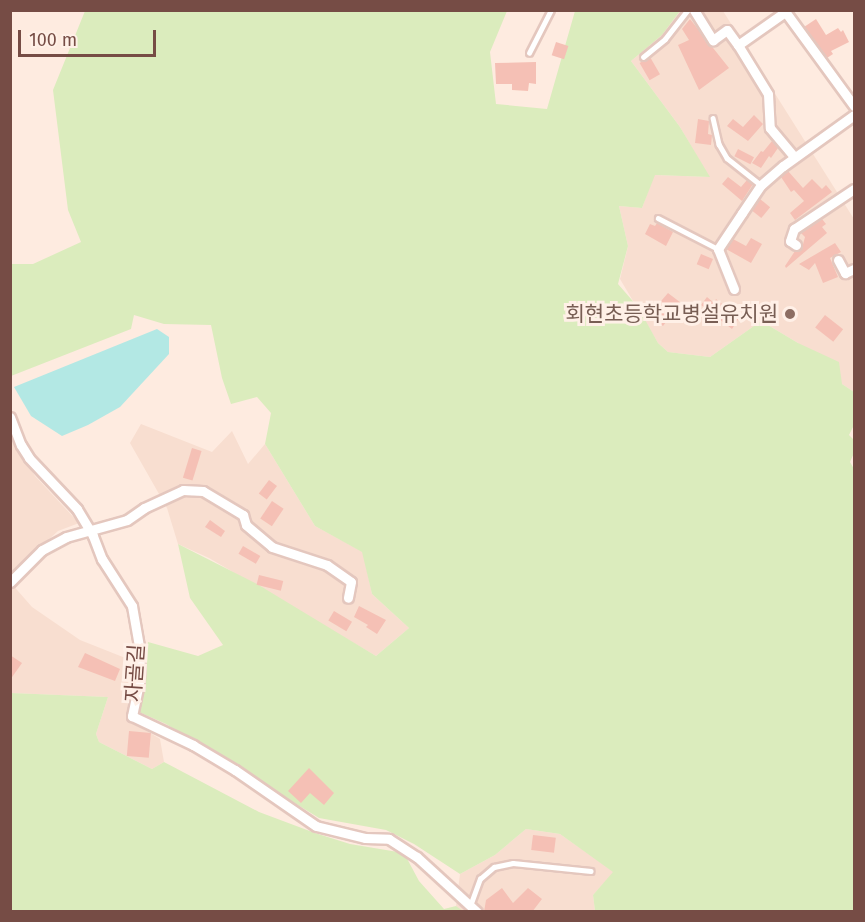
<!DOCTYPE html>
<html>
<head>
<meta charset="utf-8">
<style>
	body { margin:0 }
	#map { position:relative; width:865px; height:922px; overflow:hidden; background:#feebe0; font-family:"Fira Sans","Noto Sans KR",sans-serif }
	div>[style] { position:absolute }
	.residential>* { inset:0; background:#f8ded0 }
	.green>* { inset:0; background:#dbecbd }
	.water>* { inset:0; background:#b3e8e4 }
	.building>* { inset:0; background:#f5c0b5; transform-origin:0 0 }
	.roads { filter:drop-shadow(2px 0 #e4c7be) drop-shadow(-2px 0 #e4c7be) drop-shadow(0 2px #e4c7be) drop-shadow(0 -2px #e4c7be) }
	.service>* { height:4.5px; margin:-2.25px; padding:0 2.25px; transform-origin:2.25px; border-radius:2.25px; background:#fff }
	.minor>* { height:9px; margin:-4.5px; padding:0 4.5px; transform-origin:4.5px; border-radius:4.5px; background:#fff }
	.dots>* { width:16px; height:16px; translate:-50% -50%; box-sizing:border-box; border:3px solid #fff0e7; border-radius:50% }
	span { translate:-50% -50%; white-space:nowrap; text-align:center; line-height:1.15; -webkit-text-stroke:6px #fff0e7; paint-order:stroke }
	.education-label { font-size:21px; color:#785e54 }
	.right { translate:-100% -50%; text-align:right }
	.street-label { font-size:21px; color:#764c45 }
	.frame { position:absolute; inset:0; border:12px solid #764c45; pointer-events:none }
	.scale { position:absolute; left:18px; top:30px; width:138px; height:27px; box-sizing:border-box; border:3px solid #764c45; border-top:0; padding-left:8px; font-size:18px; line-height:21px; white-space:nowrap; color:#764c45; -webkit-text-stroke:4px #fff0e7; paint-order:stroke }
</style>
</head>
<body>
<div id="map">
	<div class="residential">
		<i style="clip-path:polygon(680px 11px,723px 11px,854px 219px,854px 392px,842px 384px,798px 343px,761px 321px,710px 357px,668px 352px,658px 343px,620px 279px,628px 246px,619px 206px,642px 208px,654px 175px,709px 177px,680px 127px,631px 61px,662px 35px)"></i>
		<i style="clip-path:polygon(141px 424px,212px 452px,232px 431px,248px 464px,265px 444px,315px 526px,363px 552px,372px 594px,409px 628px,376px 656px,209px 558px,178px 544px,167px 508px,130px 443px)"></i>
		<i style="clip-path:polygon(10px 433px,35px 476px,79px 523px,58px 531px,11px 574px)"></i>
		<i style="clip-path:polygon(11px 583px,32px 607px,80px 640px,133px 661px,128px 719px,160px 739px,164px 762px,152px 769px,99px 742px,96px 734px,108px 697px,11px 693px)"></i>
		<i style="clip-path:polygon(526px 829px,560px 834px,614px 872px,593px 895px,595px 911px,463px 912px,456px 906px,460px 874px,495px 855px)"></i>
	</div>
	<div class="green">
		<i style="clip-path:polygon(85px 11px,507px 11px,490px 52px,496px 104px,547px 109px,575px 11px,680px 11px,662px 35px,631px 61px,680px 127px,710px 177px,655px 175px,642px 208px,619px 206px,628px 246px,618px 284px,638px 307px,658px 343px,668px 352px,710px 357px,761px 321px,798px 343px,839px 362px,842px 384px,854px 392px,854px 425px,849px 435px,854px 440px,854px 453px,850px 462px,854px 469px,854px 911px,595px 911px,593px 895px,613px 872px,560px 834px,526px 829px,495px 855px,460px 874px,414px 844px,386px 830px,319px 818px,166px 724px,139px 712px,148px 642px,198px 656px,223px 645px,190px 598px,178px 544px,257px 584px,376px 656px,409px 628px,372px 594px,362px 552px,315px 526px,265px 444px,271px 413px,257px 397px,231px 404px,222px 378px,211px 325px,164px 324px,134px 315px,131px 329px,11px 376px,11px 264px,33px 264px,81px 242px,68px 210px,53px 90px)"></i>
		<i style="clip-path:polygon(11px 693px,108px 697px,96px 734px,99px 742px,152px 769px,164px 762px,259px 812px,315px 833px,350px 844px,404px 853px,419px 881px,444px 909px,456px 906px,463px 911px,11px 912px)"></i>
	</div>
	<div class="water">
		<i style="clip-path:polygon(157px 329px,169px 337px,169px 354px,120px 407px,88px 425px,62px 436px,31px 416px,14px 387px)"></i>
	</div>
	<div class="building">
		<i style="clip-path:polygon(690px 19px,729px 68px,699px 90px,678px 45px,689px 40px,682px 29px)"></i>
		<i style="clip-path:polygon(816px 19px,826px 35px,838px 28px,841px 32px,843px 30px,849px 42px,831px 51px,833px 54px,827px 58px,804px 27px)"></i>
		<i style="left:556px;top:42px;width:13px;height:14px;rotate:18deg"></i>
		<i style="left:650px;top:57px;width:20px;height:12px;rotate:60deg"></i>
		<i style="clip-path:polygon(536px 62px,536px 84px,529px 83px,528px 91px,512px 90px,512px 84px,496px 84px,495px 63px)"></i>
		<i style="clip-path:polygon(754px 115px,763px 124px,748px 141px,727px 126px,733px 119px,743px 127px)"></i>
		<i style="clip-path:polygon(698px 119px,709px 121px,708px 134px,712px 135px,711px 145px,695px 143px)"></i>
		<i style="clip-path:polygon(772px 141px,778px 148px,771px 158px,769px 156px,761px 168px,752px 163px,761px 151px,763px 152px)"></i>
		<i style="left:738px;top:149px;width:18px;height:8px;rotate:27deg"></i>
		<i style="clip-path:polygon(788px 171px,803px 188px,812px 179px,822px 189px,826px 185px,832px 192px,795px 220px,790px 213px,804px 201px,794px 190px,791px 192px,781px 177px)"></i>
		<i style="clip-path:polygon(728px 177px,741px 187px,747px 180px,753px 184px,742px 201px,722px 184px)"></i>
		<i style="left:760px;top:199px;width:13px;height:14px;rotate:39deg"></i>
		<i style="clip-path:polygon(822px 219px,826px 224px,822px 227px,827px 233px,786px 268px,785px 266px,795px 251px,802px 248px,805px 237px,801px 233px)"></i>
		<i style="clip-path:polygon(657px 223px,673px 232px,666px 246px,645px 234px,650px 224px,655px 226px)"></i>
		<i style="clip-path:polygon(751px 238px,762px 244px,751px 263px,726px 249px,733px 239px,746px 246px)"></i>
		<i style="clip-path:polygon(835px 243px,841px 252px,830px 258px,838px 277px,823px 283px,815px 263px,809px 270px,799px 264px)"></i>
		<i style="left:701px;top:254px;width:13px;height:11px;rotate:23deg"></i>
		<i style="clip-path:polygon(668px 293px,685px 306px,677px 318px,672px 314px,663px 326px,649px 315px)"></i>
		<i style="clip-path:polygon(707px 297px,714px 303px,716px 299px,739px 318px,732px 329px,701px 305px)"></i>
		<i style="left:825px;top:315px;width:23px;height:16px;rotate:38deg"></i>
		<i style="left:192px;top:448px;width:10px;height:31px;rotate:17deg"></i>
		<i style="left:269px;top:480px;width:10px;height:17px;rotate:37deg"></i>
		<i style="left:272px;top:501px;width:14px;height:21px;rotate:34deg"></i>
		<i style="clip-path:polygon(210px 520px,225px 531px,221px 537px,205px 527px)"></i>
		<i style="left:243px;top:546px;width:20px;height:9px;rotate:30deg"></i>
		<i style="left:259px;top:575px;width:25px;height:10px;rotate:14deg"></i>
		<i style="clip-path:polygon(359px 606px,386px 620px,377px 634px,366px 627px,368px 625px,354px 617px)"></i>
		<i style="left:334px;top:611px;width:21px;height:11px;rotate:31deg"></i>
		<i style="clip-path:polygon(85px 653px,120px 669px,115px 681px,78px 667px)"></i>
		<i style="clip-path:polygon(10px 655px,22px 663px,10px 680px)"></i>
		<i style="left:129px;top:731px;width:22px;height:25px;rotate:5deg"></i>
		<i style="clip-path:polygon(309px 768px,334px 793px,324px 805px,310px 793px,301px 803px,288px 791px)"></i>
		<i style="left:533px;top:835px;width:23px;height:15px;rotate:7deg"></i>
		<i style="clip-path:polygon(502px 888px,513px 903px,528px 888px,542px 899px,532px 912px,484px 912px,486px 900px)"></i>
	</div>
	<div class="roads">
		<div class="service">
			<i style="left:529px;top:53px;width:48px;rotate:-62.9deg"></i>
			<i style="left:643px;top:57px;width:28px;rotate:-39deg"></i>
			<i style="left:665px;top:39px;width:37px;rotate:-52deg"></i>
			<i style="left:713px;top:118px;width:27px;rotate:77deg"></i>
			<i style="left:719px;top:144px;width:16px;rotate:60deg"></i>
			<i style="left:727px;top:158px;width:43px;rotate:38.5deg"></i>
			<i style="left:658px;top:218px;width:68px;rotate:27.3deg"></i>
			<i style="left:470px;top:906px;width:29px;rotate:-70deg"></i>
			<i style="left:480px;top:879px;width:18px;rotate:-41deg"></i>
			<i style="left:494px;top:867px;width:19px;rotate:-12deg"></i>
			<i style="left:513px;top:863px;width:78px;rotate:5.9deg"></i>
		</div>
		<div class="minor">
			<i style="left:694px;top:10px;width:36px;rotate:58deg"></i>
			<i style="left:713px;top:40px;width:17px;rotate:-36deg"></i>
			<i style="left:727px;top:30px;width:19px;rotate:54deg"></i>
			<i style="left:738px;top:45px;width:57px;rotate:58.5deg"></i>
			<i style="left:768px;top:94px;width:34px;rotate:87deg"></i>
			<i style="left:770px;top:128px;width:38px;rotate:50deg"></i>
			<i style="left:784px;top:10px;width:119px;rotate:53.9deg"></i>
			<i style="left:738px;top:45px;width:57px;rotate:-35.1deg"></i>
			<i style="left:796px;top:245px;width:7px;rotate:-146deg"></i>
			<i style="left:790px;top:241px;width:13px;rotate:-72deg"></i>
			<i style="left:794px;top:229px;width:72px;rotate:-33.7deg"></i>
			<i style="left:838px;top:260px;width:15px;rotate:62deg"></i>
			<i style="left:845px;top:273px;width:10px;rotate:-24deg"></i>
			<i style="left:734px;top:289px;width:43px;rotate:-111.8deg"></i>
			<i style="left:718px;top:249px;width:43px;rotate:-56.3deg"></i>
			<i style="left:742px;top:213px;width:34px;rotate:-56deg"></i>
			<i style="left:761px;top:185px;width:29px;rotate:-41deg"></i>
			<i style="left:783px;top:166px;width:87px;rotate:-35.7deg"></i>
			<i style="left:10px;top:417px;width:30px;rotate:69deg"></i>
			<i style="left:21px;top:445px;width:15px;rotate:58deg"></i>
			<i style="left:29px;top:458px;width:70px;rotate:46.7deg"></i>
			<i style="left:77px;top:509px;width:31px;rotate:59deg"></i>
			<i style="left:93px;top:536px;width:25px;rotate:69deg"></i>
			<i style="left:102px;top:559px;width:56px;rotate:57.4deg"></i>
			<i style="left:132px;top:606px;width:47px;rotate:80.1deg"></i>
			<i style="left:140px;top:652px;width:31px;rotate:92deg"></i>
			<i style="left:139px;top:683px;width:34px;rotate:102deg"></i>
			<i style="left:132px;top:716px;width:68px;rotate:25.4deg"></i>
			<i style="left:193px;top:745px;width:49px;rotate:30.8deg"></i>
			<i style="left:235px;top:770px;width:98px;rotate:34.7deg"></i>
			<i style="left:316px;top:826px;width:50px;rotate:13.8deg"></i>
			<i style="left:365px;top:838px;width:24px;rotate:2deg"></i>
			<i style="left:389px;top:839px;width:33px;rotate:33deg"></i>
			<i style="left:417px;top:857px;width:81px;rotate:42.5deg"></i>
			<i style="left:10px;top:582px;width:45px;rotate:-45deg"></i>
			<i style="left:42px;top:550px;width:27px;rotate:-28deg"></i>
			<i style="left:66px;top:537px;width:63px;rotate:-15.6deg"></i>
			<i style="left:127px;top:520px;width:21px;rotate:-35deg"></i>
			<i style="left:144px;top:508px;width:43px;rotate:-24.8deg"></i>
			<i style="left:183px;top:490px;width:20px;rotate:3deg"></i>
			<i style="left:203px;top:491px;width:47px;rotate:31deg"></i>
			<i style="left:243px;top:515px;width:10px;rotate:73deg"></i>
			<i style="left:246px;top:525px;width:34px;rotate:40deg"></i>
			<i style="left:272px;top:547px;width:58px;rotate:18.1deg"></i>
			<i style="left:327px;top:565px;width:29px;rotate:35deg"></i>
			<i style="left:351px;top:582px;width:16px;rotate:101deg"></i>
		</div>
	</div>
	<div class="dots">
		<i style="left:790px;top:314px;background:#8d6e63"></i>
	</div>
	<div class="education-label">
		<span class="right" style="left:778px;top:314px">회현초등학교병설유치원</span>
	</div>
	<div class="street-label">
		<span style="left:135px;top:673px;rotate:-86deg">자골길</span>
	</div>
	<div class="frame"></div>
	<div class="scale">100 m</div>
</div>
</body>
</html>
